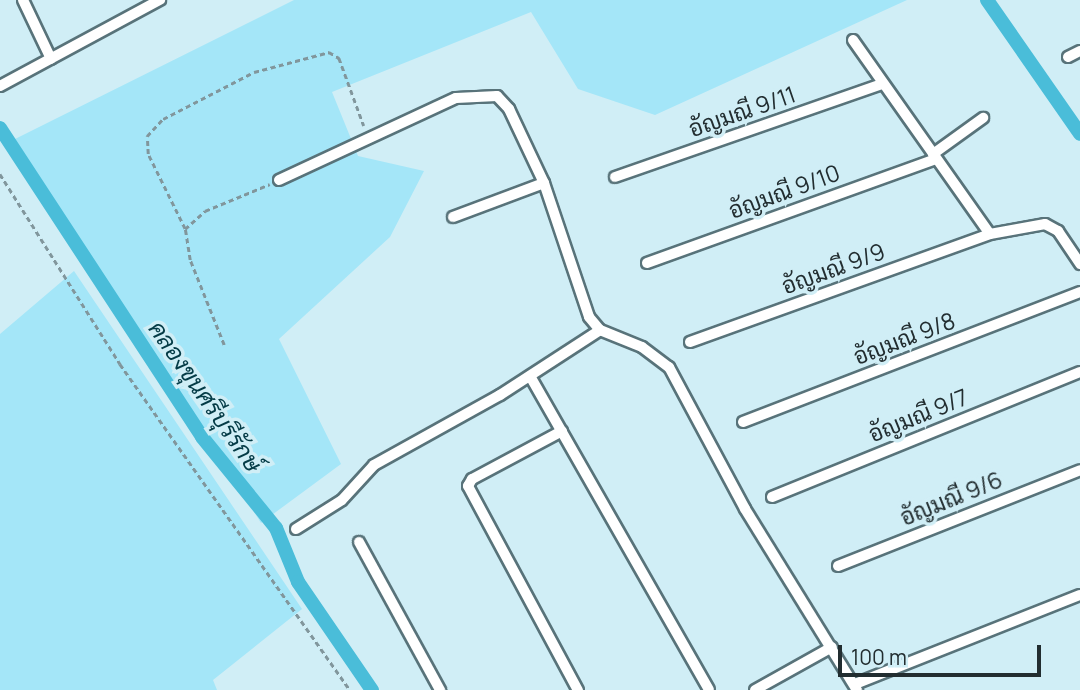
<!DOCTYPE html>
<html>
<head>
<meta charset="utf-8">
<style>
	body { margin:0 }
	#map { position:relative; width:1080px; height:690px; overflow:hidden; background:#d0eef6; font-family:Manrope,Sarabun,sans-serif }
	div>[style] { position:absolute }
	.green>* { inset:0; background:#a4e6f8 }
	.canal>* { height:14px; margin:-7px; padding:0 7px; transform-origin:7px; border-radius:7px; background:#4abdd9 }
	.path>* { height:2.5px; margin-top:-1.25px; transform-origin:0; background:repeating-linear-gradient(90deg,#81969c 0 5px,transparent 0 8.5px) }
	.roads { filter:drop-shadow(2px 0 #58737a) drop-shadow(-2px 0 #58737a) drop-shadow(0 2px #58737a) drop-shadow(0 -2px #58737a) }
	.minor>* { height:10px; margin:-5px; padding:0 5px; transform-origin:5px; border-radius:5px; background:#fff }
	span { translate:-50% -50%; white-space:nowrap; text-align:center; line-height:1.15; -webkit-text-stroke:7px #d0eef6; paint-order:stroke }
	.street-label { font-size:23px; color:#222d30 }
	.water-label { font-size:24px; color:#043b46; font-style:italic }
	.scale { position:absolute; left:838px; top:645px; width:203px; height:32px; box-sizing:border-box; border:4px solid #222d30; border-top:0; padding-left:9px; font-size:21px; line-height:24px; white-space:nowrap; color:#222d30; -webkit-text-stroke:5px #d0eef6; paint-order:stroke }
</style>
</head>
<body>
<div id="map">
	<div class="green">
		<i style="clip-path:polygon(294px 0,907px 0,655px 115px,578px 89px,531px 12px,332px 92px,358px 156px,424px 171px,390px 237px,279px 339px,341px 464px,261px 523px,15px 139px)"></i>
		<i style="clip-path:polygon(74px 271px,302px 609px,213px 680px,217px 690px,0 690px,0 334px)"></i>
	</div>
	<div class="canal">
		<i style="left:987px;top:0;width:163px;rotate:55.2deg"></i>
		<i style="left:0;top:128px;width:369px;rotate:56.8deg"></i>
		<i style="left:202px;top:437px;width:117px;rotate:50.9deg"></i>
		<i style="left:276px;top:528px;width:58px;rotate:67.8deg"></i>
		<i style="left:298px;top:582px;width:131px;rotate:55.6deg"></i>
	</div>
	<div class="path">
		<i style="left:0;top:174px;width:225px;rotate:57.7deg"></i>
		<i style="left:120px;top:364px;width:399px;rotate:54.8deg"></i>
		<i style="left:185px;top:229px;width:84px;rotate:-116.3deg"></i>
		<i style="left:148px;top:154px;width:18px;rotate:-93deg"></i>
		<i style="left:147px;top:136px;width:23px;rotate:-47deg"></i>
		<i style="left:163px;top:119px;width:102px;rotate:-27.3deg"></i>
		<i style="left:254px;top:72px;width:78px;rotate:-14.9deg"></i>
		<i style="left:329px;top:52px;width:12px;rotate:31deg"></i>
		<i style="left:339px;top:58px;width:72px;rotate:69.8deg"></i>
		<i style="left:224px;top:345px;width:92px;rotate:-111.8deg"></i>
		<i style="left:190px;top:260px;width:31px;rotate:-99deg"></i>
		<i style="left:185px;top:229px;width:27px;rotate:-42deg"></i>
		<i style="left:205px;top:211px;width:70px;rotate:-22.6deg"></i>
	</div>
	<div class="roads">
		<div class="minor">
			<i style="left:23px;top:0;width:65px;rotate:64.6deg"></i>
			<i style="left:853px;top:40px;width:237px;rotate:54.8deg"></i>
			<i style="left:990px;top:234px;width:56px;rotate:-10.3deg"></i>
			<i style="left:1045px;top:224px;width:15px;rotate:28deg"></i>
			<i style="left:1058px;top:231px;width:40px;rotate:56deg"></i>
			<i style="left:1068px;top:57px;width:13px;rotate:-27deg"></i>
			<i style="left:0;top:86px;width:182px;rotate:-28.3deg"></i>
			<i style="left:933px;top:154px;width:62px;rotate:-35.8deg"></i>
			<i style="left:615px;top:177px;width:283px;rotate:-19.2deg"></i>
			<i style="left:279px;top:180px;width:195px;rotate:-24.9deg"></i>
			<i style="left:456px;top:98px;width:41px;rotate:-2.8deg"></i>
			<i style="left:497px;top:96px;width:18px;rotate:47deg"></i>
			<i style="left:509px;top:109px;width:82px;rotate:64.7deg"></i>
			<i style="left:544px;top:183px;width:141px;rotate:71.4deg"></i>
			<i style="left:589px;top:317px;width:17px;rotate:50deg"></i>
			<i style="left:600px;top:330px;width:45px;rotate:22deg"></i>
			<i style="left:642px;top:347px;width:34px;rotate:37deg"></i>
			<i style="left:669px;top:367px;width:161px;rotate:61.8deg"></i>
			<i style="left:745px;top:509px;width:213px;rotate:58.3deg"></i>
			<i style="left:453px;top:217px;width:97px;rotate:-20.5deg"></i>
			<i style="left:647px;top:263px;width:307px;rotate:-19.8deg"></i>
			<i style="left:690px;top:342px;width:319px;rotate:-19.8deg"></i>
			<i style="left:530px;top:376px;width:361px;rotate:60.3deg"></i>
			<i style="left:743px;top:422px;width:361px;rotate:-21.1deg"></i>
			<i style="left:562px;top:431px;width:102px;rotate:151.9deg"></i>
			<i style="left:472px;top:479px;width:8px;rotate:120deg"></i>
			<i style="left:468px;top:486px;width:232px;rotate:61.7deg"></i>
			<i style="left:772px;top:497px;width:332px;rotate:-22.1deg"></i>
			<i style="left:296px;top:529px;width:54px;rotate:-32.2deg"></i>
			<i style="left:342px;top:500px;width:47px;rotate:-47.6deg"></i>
			<i style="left:374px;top:465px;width:144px;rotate:-29.1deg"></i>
			<i style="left:500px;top:395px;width:119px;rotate:-33deg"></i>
			<i style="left:359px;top:542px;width:169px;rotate:61.3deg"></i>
			<i style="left:838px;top:566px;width:260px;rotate:-21.6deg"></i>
			<i style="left:855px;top:684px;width:242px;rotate:-21.6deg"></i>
			<i style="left:755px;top:690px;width:88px;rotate:-29.2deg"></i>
		</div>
	</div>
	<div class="street-label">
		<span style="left:742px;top:111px;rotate:-19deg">อัญมณี 9/11</span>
		<span style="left:784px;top:191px;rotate:-20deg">อัญมณี 9/10</span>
		<span style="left:833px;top:268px;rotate:-20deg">อัญมณี 9/9</span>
		<span style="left:904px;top:338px;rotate:-21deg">อัญมณี 9/8</span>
		<span style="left:918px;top:415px;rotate:-22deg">อัญมณี 9/7</span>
		<span style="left:951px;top:498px;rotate:-22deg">อัญมณี 9/6</span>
	</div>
	<div class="water-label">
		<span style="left:206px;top:396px;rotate:55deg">คลองขุนศรีบุรีรักษ์</span>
	</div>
	<div class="scale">100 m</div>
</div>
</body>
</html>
